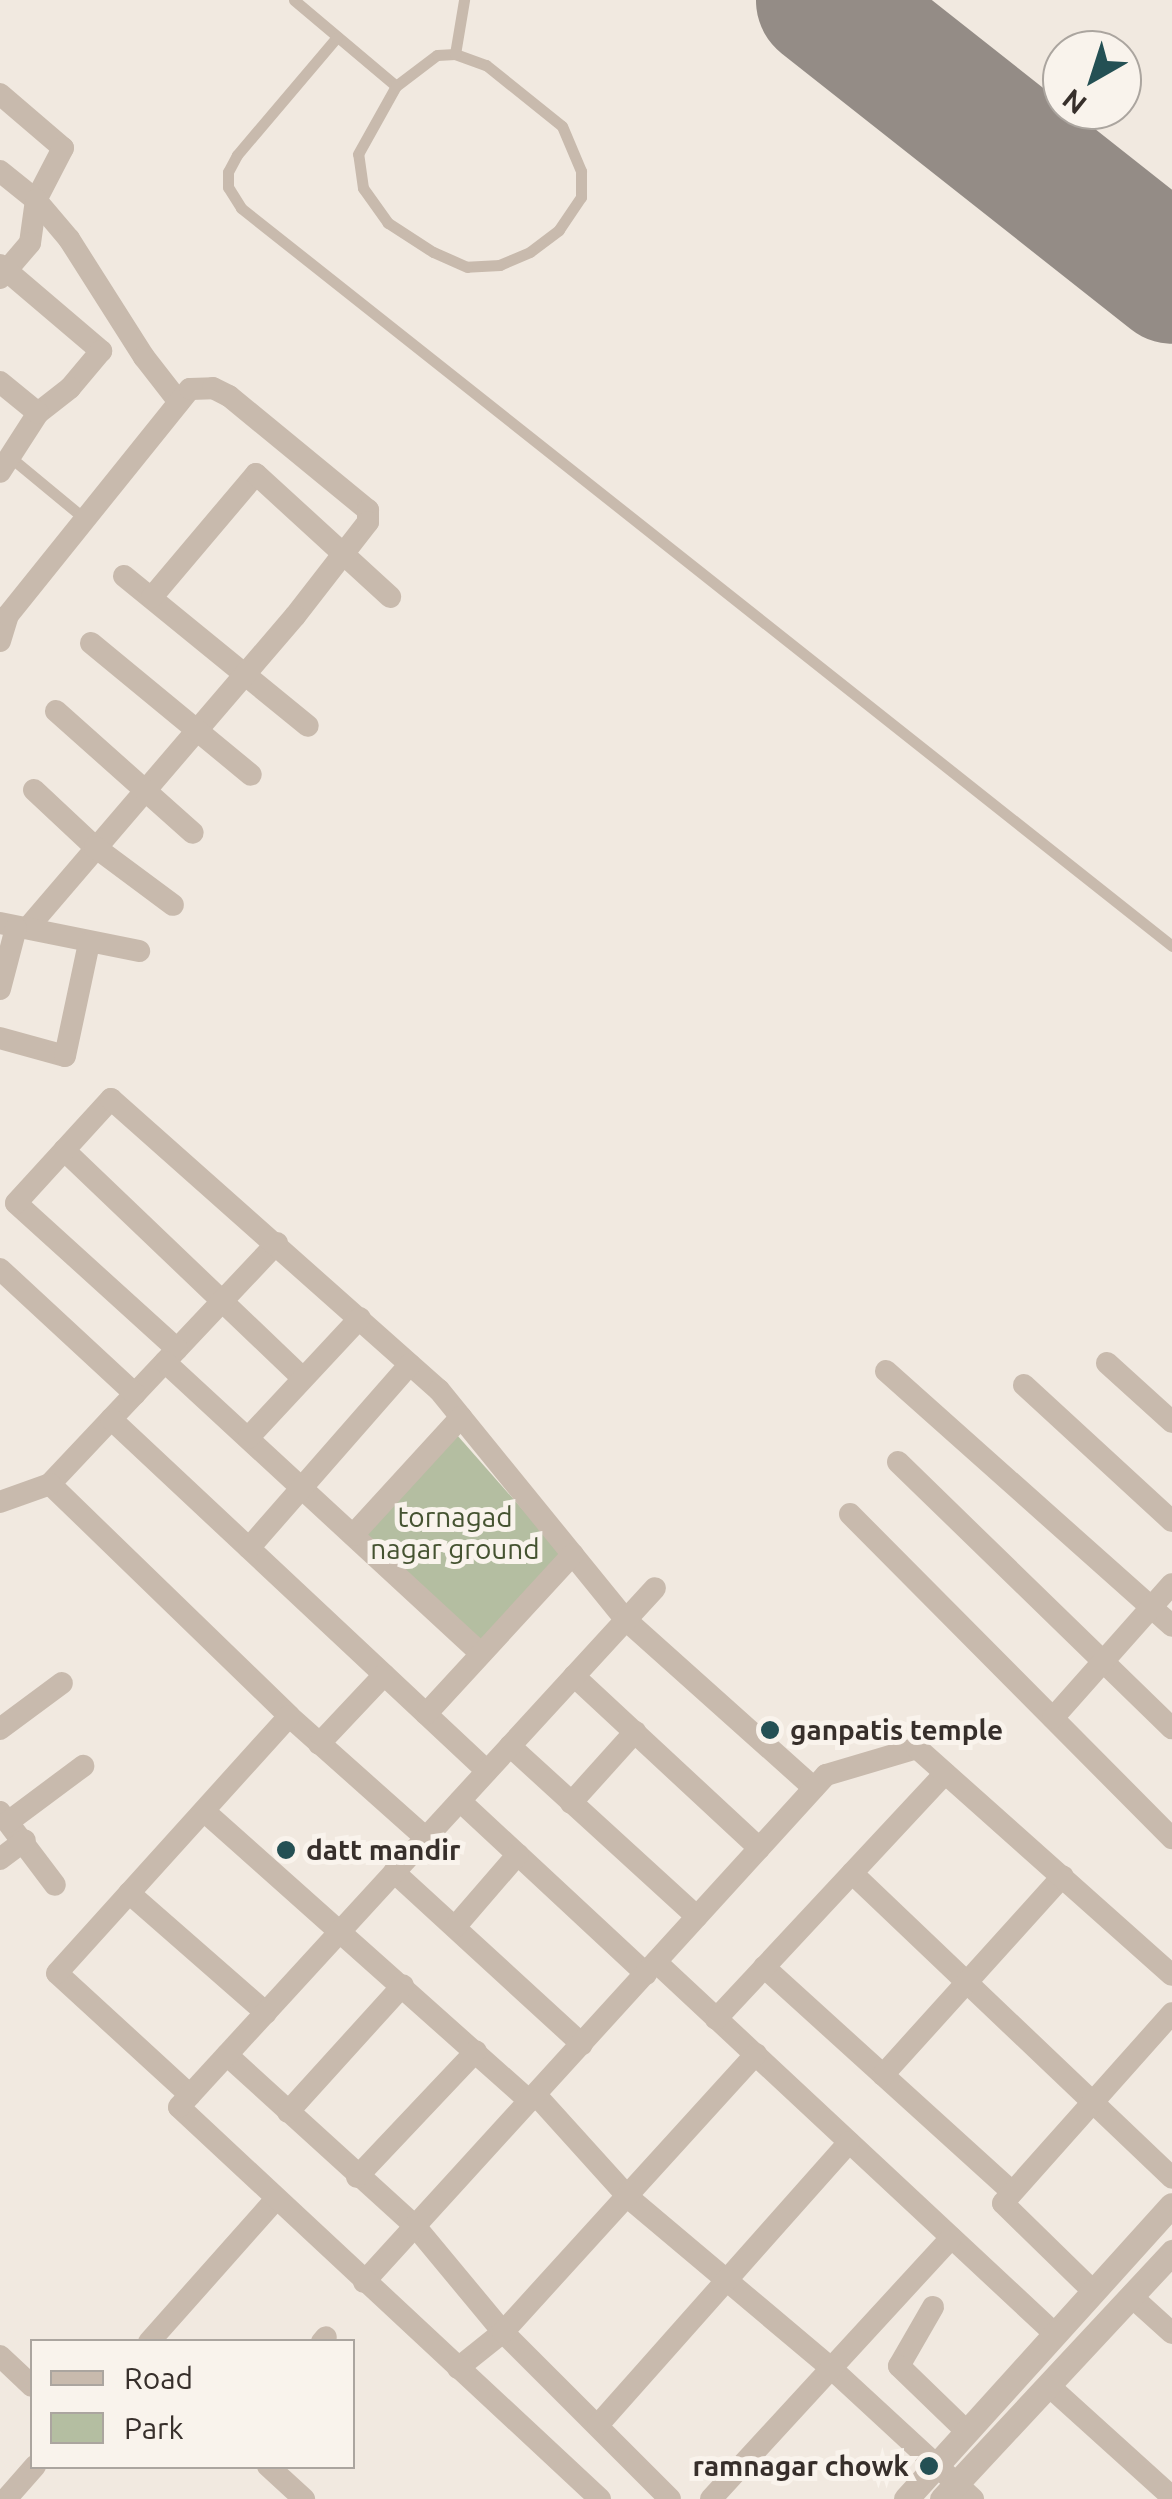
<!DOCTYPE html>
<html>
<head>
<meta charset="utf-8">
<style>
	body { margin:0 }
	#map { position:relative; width:1172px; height:2499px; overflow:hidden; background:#f1e9e0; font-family:Ubuntu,sans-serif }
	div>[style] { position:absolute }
	.green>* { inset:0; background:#b4bea1 }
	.runway>* { height:135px; margin:-67.5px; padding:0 67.5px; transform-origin:67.5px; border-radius:67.5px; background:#948c86 }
	.service>* { height:11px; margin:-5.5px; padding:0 5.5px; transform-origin:5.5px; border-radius:5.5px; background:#c8baad }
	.minor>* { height:22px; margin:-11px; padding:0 11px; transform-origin:11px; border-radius:11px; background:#c8baad }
	.tertiary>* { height:25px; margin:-12.5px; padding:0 12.5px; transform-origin:12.5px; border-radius:12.5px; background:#c8baad }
	.dots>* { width:28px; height:28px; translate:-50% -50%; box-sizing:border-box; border:5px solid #f9f3ec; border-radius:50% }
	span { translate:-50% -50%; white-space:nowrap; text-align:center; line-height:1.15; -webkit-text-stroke:10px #f9f3ec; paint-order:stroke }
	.park-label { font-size:28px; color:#455331 }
	.poi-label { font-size:28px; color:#372f2b; font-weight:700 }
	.left { translate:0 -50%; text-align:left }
	.right { translate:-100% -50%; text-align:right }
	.legend { position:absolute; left:30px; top:2339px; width:325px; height:130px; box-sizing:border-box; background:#f9f3ec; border:2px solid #aba59f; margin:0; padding:12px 18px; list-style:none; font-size:30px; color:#372f2b }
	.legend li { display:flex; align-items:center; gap:20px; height:50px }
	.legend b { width:50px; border:2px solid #aba59f }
	.north { position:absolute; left:1042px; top:30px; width:100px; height:100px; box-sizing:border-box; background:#f9f3ec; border:2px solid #aba59f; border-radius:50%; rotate:219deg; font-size:28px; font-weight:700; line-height:40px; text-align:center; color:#372f2b }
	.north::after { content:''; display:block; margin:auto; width:35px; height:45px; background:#245054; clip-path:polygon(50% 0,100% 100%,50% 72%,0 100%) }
</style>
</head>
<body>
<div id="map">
	<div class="green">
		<i style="clip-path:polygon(457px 1435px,561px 1553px,481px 1644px,363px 1536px)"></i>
	</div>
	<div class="runway">
		<i style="left:823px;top:0;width:445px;rotate:38.3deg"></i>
	</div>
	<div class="service">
		<i style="left:294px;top:0;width:133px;rotate:40.1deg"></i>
		<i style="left:337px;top:37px;width:155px;rotate:130.3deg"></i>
		<i style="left:237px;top:155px;width:19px;rotate:118deg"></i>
		<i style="left:228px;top:172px;width:15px;rotate:90deg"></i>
		<i style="left:228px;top:187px;width:25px;rotate:58deg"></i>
		<i style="left:241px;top:208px;width:1188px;rotate:38.4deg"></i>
		<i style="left:455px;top:54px;width:33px;rotate:20deg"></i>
		<i style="left:486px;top:65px;width:97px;rotate:38.8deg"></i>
		<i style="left:562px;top:126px;width:49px;rotate:67.1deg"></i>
		<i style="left:581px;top:171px;width:26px;rotate:90deg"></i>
		<i style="left:581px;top:197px;width:40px;rotate:124deg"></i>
		<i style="left:559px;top:230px;width:36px;rotate:143deg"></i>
		<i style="left:530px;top:252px;width:33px;rotate:157deg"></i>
		<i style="left:500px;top:265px;width:33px;rotate:177deg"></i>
		<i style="left:467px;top:267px;width:37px;rotate:-156deg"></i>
		<i style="left:433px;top:252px;width:54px;rotate:-147.2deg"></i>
		<i style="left:388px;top:223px;width:43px;rotate:-125.5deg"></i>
		<i style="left:363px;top:188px;width:34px;rotate:-98deg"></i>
		<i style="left:358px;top:154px;width:78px;rotate:-60.8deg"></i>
		<i style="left:396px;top:86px;width:51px;rotate:-37.1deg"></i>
		<i style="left:437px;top:55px;width:18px;rotate:-3deg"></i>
		<i style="left:455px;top:54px;width:55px;rotate:-80.5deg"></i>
		<i style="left:10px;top:457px;width:97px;rotate:39.6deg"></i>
	</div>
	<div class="minor">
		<i style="left:0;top:94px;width:83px;rotate:40.6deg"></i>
		<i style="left:63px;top:148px;width:59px;rotate:117.4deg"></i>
		<i style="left:36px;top:200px;width:43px;rotate:97.9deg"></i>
		<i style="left:30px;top:243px;width:46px;rotate:130.6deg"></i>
		<i style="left:0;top:171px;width:46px;rotate:38.9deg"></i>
		<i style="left:36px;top:200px;width:51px;rotate:49.8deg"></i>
		<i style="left:69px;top:239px;width:140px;rotate:57.6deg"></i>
		<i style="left:144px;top:357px;width:57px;rotate:52.1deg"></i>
		<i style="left:0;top:265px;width:133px;rotate:40.4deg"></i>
		<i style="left:101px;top:351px;width:48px;rotate:130deg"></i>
		<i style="left:70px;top:388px;width:41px;rotate:142deg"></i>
		<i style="left:38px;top:413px;width:70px;rotate:122.8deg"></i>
		<i style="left:0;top:382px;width:49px;rotate:39.2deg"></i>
		<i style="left:124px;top:576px;width:237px;rotate:39.2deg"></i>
		<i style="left:152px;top:597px;width:161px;rotate:-49.8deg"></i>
		<i style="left:256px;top:474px;width:182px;rotate:42.5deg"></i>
		<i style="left:0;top:641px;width:27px;rotate:-73deg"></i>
		<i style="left:8px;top:615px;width:290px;rotate:-51.2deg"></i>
		<i style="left:190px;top:389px;width:23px;rotate:-2deg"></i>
		<i style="left:213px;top:388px;width:18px;rotate:27deg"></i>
		<i style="left:229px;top:396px;width:180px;rotate:39.4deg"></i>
		<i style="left:368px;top:510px;width:12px;rotate:90deg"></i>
		<i style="left:368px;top:522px;width:119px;rotate:127.8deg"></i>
		<i style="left:295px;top:616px;width:411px;rotate:130.6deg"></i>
		<i style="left:91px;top:643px;width:207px;rotate:39.5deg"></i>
		<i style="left:56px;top:711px;width:183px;rotate:41.7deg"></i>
		<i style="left:34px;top:790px;width:83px;rotate:43.1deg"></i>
		<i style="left:95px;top:847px;width:97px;rotate:36.6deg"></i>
		<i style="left:0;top:923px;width:142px;rotate:11.4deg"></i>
		<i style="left:0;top:989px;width:63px;rotate:-75.3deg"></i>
		<i style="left:0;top:1038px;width:67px;rotate:15.5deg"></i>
		<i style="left:65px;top:1056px;width:116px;rotate:-78deg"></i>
		<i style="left:64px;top:1150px;width:330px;rotate:43.7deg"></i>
		<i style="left:277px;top:1243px;width:331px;rotate:133.3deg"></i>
		<i style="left:50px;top:1484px;width:333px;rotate:44.1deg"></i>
		<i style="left:289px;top:1716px;width:183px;rotate:41.7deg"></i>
		<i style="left:0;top:1269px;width:184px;rotate:42.8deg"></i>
		<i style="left:177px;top:1349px;width:217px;rotate:-137.8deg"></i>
		<i style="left:16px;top:1203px;width:141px;rotate:-47.6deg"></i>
		<i style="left:111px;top:1099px;width:438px;rotate:41.6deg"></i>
		<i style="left:439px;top:1390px;width:296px;rotate:50.9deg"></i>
		<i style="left:626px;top:1620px;width:252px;rotate:41.8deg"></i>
		<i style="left:165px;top:1362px;width:430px;rotate:42.7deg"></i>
		<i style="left:1107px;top:1363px;width:88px;rotate:42.2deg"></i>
		<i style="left:886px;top:1371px;width:383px;rotate:41.7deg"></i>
		<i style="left:1024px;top:1385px;width:201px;rotate:42.6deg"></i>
		<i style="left:111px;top:1419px;width:515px;rotate:43.11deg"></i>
		<i style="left:248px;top:1438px;width:164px;rotate:-47deg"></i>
		<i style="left:898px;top:1462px;width:382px;rotate:44.2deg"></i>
		<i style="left:0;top:1502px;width:53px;rotate:-19.8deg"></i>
		<i style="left:850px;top:1514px;width:457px;rotate:45.2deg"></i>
		<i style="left:353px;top:1535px;width:160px;rotate:-47.5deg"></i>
		<i style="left:249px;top:1548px;width:244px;rotate:-48.8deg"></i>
		<i style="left:574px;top:1676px;width:253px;rotate:42.9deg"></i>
		<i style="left:426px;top:1714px;width:217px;rotate:-47.4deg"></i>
		<i style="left:1053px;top:1718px;width:179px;rotate:-48.4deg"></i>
		<i style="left:0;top:1729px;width:77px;rotate:-36.6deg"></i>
		<i style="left:319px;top:1744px;width:95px;rotate:-46.7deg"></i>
		<i style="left:510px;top:1746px;width:253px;rotate:42.4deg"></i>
		<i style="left:460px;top:1801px;width:254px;rotate:42.9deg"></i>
		<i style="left:571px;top:1803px;width:96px;rotate:-48deg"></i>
		<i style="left:204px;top:1811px;width:436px;rotate:41.7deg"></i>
		<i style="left:0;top:1812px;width:91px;rotate:53deg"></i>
		<i style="left:8px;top:1822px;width:94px;rotate:-36.7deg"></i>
		<i style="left:0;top:1859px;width:31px;rotate:-37deg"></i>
		<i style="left:394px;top:1872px;width:255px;rotate:42.5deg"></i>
		<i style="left:852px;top:1873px;width:442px;rotate:43.6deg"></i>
		<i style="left:129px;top:1893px;width:182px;rotate:41.2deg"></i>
		<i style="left:455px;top:1927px;width:96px;rotate:-49.2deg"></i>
		<i style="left:656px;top:1962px;width:544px;rotate:42.99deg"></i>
		<i style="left:764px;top:1967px;width:333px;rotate:42.2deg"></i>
		<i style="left:716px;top:2019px;width:336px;rotate:-47deg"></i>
		<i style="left:227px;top:2055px;width:254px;rotate:42.3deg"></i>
		<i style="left:415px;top:2226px;width:138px;rotate:50.3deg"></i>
		<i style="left:503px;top:2332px;width:236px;rotate:45deg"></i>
		<i style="left:883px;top:2075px;width:268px;rotate:-47.9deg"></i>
		<i style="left:190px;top:2095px;width:180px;rotate:-137.5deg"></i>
		<i style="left:57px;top:1973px;width:346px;rotate:-47.9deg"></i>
		<i style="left:536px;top:2095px;width:139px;rotate:47.9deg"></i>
		<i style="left:629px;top:2198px;width:265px;rotate:40.1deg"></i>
		<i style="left:832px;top:2369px;width:192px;rotate:42.7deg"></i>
		<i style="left:288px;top:2112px;width:171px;rotate:-47.8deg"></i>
		<i style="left:357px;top:2177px;width:173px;rotate:-46.6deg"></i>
		<i style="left:364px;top:2282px;width:686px;rotate:-47.66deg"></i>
		<i style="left:826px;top:1775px;width:95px;rotate:-16.5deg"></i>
		<i style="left:917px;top:1748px;width:341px;rotate:41.7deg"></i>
		<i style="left:1092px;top:2290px;width:124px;rotate:-135.7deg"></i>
		<i style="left:1003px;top:2203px;width:254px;rotate:-48.3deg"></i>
		<i style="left:1131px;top:2296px;width:55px;rotate:42.1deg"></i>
		<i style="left:933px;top:2307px;width:68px;rotate:120deg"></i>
		<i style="left:899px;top:2366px;width:93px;rotate:44.1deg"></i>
		<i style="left:149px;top:2342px;width:191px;rotate:-48.4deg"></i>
		<i style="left:322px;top:2342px;width:6px;rotate:-51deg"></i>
		<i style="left:0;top:2356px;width:44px;rotate:43.2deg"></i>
		<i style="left:458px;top:2368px;width:58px;rotate:-38.7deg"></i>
		<i style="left:503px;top:2332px;width:376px;rotate:-47.7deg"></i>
		<i style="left:1048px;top:2385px;width:167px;rotate:42.1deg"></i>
		<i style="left:598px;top:2425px;width:378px;rotate:-48.4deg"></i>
		<i style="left:268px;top:2466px;width:49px;rotate:42.5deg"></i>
		<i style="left:6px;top:2499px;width:44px;rotate:-48.7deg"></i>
		<i style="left:600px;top:2499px;width:575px;rotate:-137.04deg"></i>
		<i style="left:179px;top:2107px;width:704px;rotate:-47.47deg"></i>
		<i style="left:711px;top:2499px;width:355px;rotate:-47.4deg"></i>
	</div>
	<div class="tertiary">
		<i style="left:906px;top:2499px;width:396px;rotate:-47.9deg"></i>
		<i style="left:942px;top:2499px;width:338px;rotate:-47deg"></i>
	</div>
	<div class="dots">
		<i style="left:770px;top:1730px;background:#245054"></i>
		<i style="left:286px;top:1850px;background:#245054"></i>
		<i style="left:929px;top:2466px;background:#245054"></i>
	</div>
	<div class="park-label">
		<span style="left:455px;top:1533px">tornagad<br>nagar ground</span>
	</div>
	<div class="poi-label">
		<span class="left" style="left:790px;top:1730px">ganpatis temple</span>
		<span class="left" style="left:306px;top:1850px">datt mandir</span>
		<span class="right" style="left:909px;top:2466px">ramnagar chowk</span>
	</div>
	<ul class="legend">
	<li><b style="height:12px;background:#c8baad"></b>Road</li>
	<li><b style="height:28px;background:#b4bea1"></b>Park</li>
	</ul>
	<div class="north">N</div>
</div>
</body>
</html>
